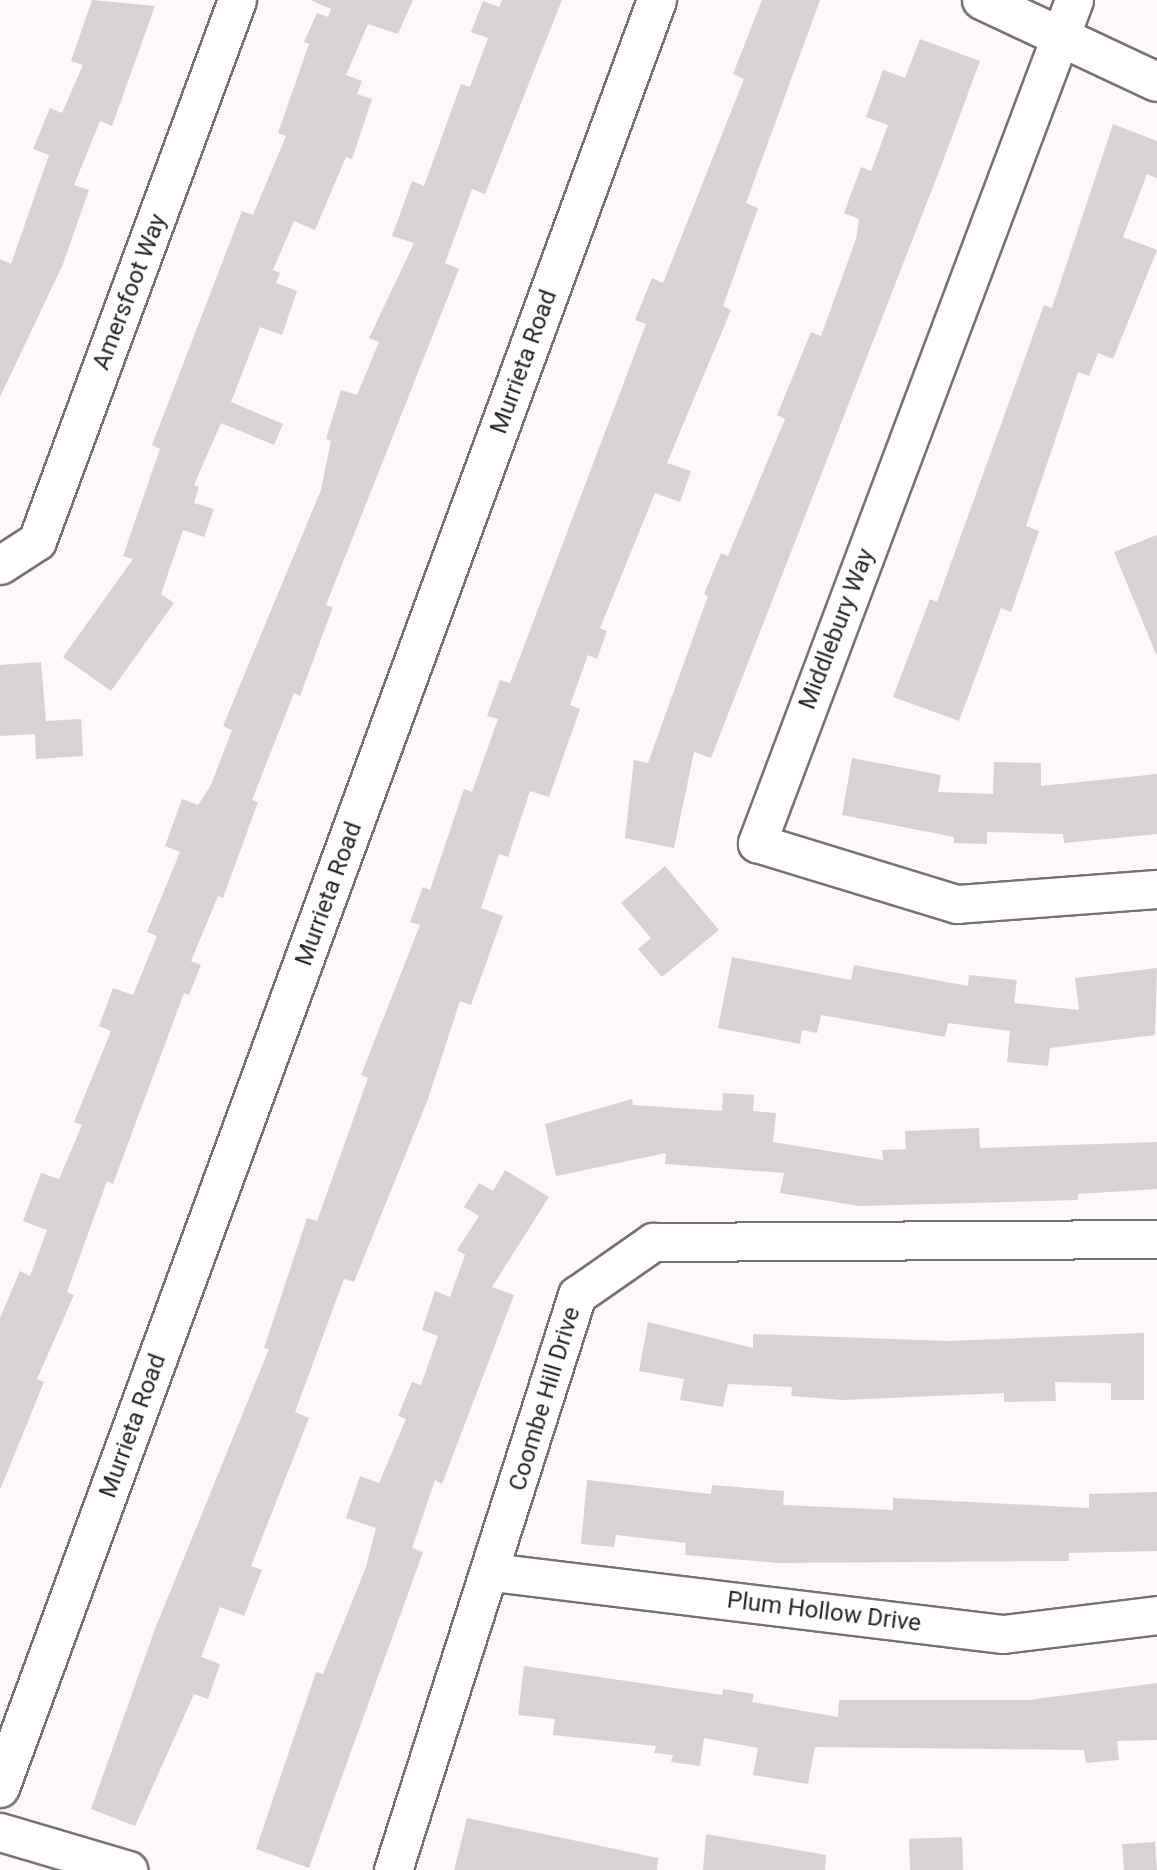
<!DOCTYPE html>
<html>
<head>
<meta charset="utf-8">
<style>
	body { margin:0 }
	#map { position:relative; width:1157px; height:1870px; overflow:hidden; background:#fef7fc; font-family:Roboto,sans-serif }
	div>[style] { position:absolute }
	.building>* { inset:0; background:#d8d2d6; transform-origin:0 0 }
	.roads { filter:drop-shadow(2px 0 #777175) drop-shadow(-2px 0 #777175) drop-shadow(0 2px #777175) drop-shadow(0 -2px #777175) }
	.street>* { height:37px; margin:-18.5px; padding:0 18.5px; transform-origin:18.5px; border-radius:18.5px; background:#fff }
	.secondary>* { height:38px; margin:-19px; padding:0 19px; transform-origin:19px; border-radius:19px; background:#fff }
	span { translate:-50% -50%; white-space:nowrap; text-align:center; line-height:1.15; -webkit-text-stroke:5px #fff; paint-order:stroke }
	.street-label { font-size:24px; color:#282628 }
</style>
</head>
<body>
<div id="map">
	<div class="building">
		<i style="clip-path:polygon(92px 0,155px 6px,112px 126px,100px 121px,74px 185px,89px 190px,63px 264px,0 397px,0 259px,11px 264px,49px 155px,33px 149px,50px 108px,62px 113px,83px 65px,71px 61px)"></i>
		<i style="clip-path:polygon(310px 0,413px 0,398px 34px,368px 24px,346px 75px,362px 81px,357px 94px,372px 99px,352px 159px,346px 157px,315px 230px,294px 221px,273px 270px,280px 273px,276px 283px,297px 291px,282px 335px,260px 327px,231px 402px,283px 424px,274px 445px,221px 423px,194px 485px,199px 487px,194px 503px,214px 509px,204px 537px,183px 530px,161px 594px,174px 603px,111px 691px,63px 657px,133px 559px,123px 556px,160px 449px,152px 445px,242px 211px,253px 215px,286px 136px,278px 133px,309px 44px,304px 42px,317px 13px,328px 17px,331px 9px)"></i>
		<i style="clip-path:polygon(502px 0,562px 0,485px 194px,472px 189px,445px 263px,459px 269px,326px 605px,333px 607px,300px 696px,294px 693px,252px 800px,258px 802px,223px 898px,218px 896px,191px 961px,201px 965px,189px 995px,184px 993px,113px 1184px,107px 1181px,67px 1292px,74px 1295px,37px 1379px,44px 1382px,0 1490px,0 1318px,20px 1271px,30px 1276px,47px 1230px,23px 1221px,41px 1173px,59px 1179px,82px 1125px,74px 1122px,111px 1031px,99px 1026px,113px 988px,133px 995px,157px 936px,147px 932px,180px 852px,165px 846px,182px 799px,198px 805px,211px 785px,232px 730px,223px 726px,321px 490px,331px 441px,326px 439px,341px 390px,357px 395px,379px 342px,369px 338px,414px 243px,392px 236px,412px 181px,424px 186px,461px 84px,470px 87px,488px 38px,471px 32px,483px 1px,499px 7px)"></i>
		<i style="clip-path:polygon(762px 0,820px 0,746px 203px,758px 208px,723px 306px,731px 310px,667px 463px,691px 471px,680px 502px,655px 493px,600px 628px,607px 631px,597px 659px,588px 655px,570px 705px,580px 709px,549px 797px,530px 791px,508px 857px,499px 854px,481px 908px,503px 916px,471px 1005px,460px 1001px,428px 1099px,354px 1282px,344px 1279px,295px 1412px,309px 1418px,251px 1566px,262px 1570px,244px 1616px,220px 1607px,201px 1657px,220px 1664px,208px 1699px,194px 1694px,135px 1826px,91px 1809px,155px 1629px,269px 1349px,264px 1348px,307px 1218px,317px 1221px,368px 1078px,361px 1075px,420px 925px,410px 922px,423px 887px,430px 890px,464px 789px,472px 792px,498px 719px,487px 716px,500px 680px,510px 683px,646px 324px,635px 320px,652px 278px,663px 283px,744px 79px,733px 74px)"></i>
		<i style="clip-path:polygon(920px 39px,980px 61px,943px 161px,711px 758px,694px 752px,674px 848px,625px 838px,634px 760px,648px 763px,708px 596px,704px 594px,721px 553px,728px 556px,785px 419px,777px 415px,811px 332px,821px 336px,856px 239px,859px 219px,844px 213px,861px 167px,871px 171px,888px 125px,866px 117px,883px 70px,905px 78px)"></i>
		<i style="clip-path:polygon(1113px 124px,1157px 141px,1157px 178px,1147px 174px,1123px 237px,1157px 250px,1113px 359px,1098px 353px,1089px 376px,1078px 372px,1026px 526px,1039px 531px,1011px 612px,1001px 608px,959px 721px,893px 697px,930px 599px,937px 602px,1044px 305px,1052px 308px)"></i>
		<i style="clip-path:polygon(1157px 535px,1157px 654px,1156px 654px,1114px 552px)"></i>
		<i style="clip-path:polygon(41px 662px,46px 721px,81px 719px,83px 756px,36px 759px,35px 734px,0 736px,0 665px)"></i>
		<i style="clip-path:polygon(852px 758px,941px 775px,938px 792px,993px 794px,994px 762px,1041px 763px,1041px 786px,1157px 774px,1157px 834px,1064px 843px,1063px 834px,987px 832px,987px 844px,954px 843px,954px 837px,842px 815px)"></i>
		<i style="clip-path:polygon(665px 866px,719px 930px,662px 977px,638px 949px,651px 938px,621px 903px)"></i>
		<i style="clip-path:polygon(732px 957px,851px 980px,854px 965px,968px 986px,969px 975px,1017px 980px,1014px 1003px,1079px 1010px,1075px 978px,1157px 968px,1155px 1035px,1050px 1048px,1048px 1066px,1007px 1062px,1010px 1031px,948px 1023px,945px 1037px,821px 1015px,817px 1033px,802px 1030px,800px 1044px,718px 1028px)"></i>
		<i style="clip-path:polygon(723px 1093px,754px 1095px,753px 1111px,776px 1113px,773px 1142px,883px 1160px,882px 1150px,906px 1149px,905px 1131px,979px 1128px,980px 1148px,1157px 1142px,1157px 1189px,1078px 1194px,1078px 1200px,859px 1206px,780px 1193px,784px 1173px,665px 1164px,666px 1153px,556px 1176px,545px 1124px,632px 1099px,633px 1105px,722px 1111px)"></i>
		<i style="clip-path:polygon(505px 1170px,549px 1197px,492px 1287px,514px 1295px,442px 1484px,435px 1480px,412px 1548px,423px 1552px,309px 1868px,256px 1849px,316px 1672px,323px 1674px,366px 1567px,376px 1528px,346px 1518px,360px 1476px,379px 1483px,406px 1419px,398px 1416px,412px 1382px,421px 1385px,438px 1336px,422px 1330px,435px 1291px,450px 1297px,465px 1255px,457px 1250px,479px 1216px,464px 1207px,479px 1183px,493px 1191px)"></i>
		<i style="clip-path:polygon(648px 1322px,753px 1348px,753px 1334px,948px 1341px,1144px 1333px,1144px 1400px,1111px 1400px,1111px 1383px,1055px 1382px,1056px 1401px,1004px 1402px,1004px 1393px,843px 1400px,791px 1396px,792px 1387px,728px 1384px,723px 1407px,680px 1400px,684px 1379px,639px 1371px)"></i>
		<i style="clip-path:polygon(587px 1480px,711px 1494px,712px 1485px,784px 1491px,783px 1505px,893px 1510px,893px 1498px,1089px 1508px,1089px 1494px,1157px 1492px,1157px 1551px,1069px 1553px,1069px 1561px,778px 1563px,685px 1555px,686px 1543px,616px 1535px,614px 1547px,581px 1544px)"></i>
		<i style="clip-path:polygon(524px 1666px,722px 1695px,723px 1689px,754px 1694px,752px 1702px,838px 1717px,839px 1700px,1029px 1700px,1157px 1683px,1157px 1740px,1117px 1741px,1119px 1760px,1086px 1763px,1084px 1750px,815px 1747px,808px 1784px,753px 1775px,758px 1748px,704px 1738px,700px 1766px,671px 1762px,673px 1755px,654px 1753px,656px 1746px,553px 1735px,555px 1719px,518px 1715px)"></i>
		<i style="clip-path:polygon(467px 1818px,658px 1858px,657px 1870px,454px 1870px)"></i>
		<i style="clip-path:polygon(706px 1834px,826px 1855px,825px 1870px,703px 1870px)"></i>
		<i style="left:962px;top:1837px;width:33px;height:53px;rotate:88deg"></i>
		<i style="left:1155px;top:1842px;width:28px;height:33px;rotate:86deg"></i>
	</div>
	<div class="roads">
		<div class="street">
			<i style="left:1074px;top:0;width:901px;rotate:110.61deg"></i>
			<i style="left:757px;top:843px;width:209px;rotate:17deg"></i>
			<i style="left:957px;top:904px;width:201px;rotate:-4.3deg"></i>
			<i style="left:0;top:565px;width:44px;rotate:-33deg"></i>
			<i style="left:37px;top:541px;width:577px;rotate:-69.71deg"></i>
			<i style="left:492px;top:1572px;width:515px;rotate:6.92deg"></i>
			<i style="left:1003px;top:1634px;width:155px;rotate:-7deg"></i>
			<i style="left:0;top:1832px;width:134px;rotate:16.5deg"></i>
			<i style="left:393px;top:1870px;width:604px;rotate:-72.26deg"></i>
			<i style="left:577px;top:1295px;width:93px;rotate:-34.9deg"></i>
			<i style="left:653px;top:1242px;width:504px;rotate:-0.34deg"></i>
		</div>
		<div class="secondary">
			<i style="left:982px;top:0;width:193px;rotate:25.1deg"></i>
			<i style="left:0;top:1788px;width:1905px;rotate:-69.82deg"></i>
		</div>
	</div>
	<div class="street-label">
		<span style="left:130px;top:292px;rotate:-69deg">Amersfoot Way</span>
		<span style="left:524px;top:362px;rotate:-70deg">Murrieta Road</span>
		<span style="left:837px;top:629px;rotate:-69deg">Middlebury Way</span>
		<span style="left:329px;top:894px;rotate:-70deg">Murrieta Road</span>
		<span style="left:545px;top:1399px;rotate:-73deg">Coombe Hill Drive</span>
		<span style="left:133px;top:1426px;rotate:-70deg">Murrieta Road</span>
		<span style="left:824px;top:1612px;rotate:7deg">Plum Hollow Drive</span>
	</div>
</div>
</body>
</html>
